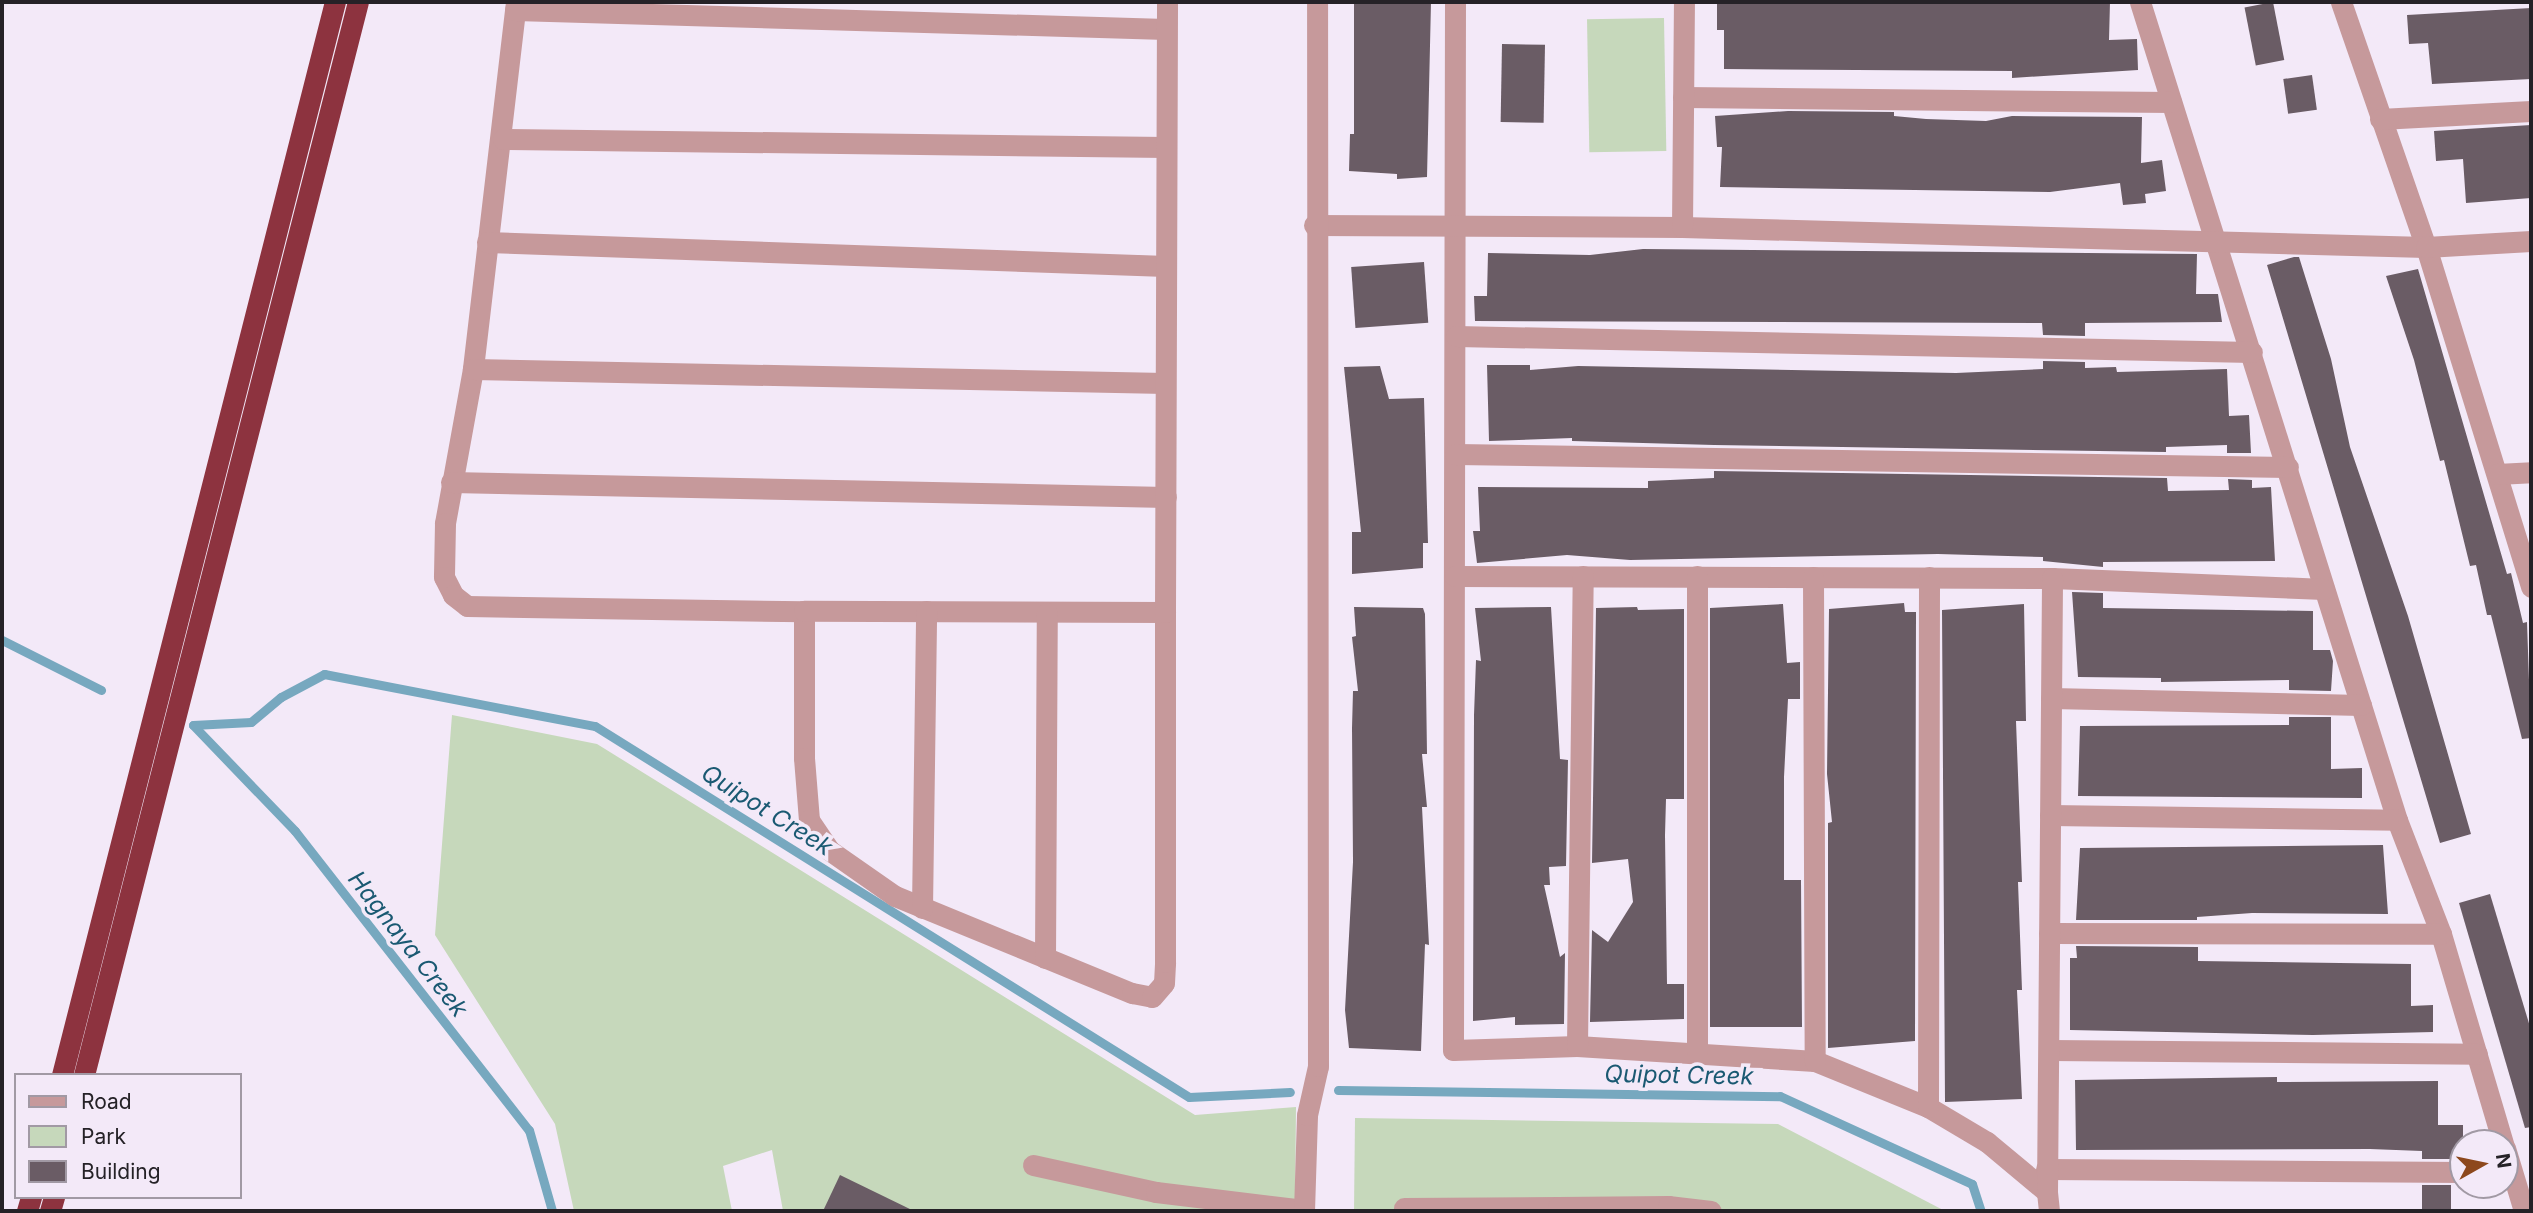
<!DOCTYPE html>
<html>
<head>
<meta charset="utf-8">
<style>
	body { margin:0 }
	#map { position:relative; width:2533px; height:1213px; overflow:hidden; background:#f3e9f8; font-family:Inter,sans-serif }
	div>[style] { position:absolute }
	.green>* { inset:0; background:#c6d8bb; transform-origin:0 0 }
	.stream>* { height:9px; margin:-4.5px; padding:0 4.5px; transform-origin:4.5px; border-radius:4.5px; background:#77a8bf }
	.building>* { inset:0; background:#6a5c65; transform-origin:0 0 }
	.minor>* { height:21px; margin:-10.5px; padding:0 10.5px; transform-origin:10.5px; border-radius:10.5px; background:#c6999b }
	.highway>* { height:21px; margin:-10.5px; padding:0 10.5px; transform-origin:10.5px; border-radius:10.5px; background:#8d333f }
	span { translate:-50% -50%; white-space:nowrap; text-align:center; line-height:1.15; -webkit-text-stroke:7px #f3e9f8; paint-order:stroke }
	.water-label { font-size:24px; color:#1a5972; font-style:italic }
	.frame { position:absolute; inset:0; border:4px solid #252227; pointer-events:none }
	.legend { position:absolute; left:14px; top:1073px; width:228px; height:126px; box-sizing:border-box; background:#f3e9f8; border:2px solid #a199a4; margin:0; padding:9px 12px; list-style:none; font-size:21px; color:#252227 }
	.legend li { display:flex; align-items:center; gap:14px; height:35px }
	.legend b { width:35px; border:2px solid #a199a4 }
	.north { position:absolute; left:2449px; top:1129px; width:70px; height:70px; box-sizing:border-box; background:#f3e9f8; border:2px solid #a199a4; border-radius:50%; rotate:81deg; font-size:19px; font-weight:700; line-height:28px; text-align:center; color:#252227 }
	.north::after { content:''; display:block; margin:auto; width:24px; height:32px; background:#8d481d; clip-path:polygon(50% 0,100% 100%,50% 72%,0 100%) }
</style>
</head>
<body>
<div id="map">
	<div class="green">
		<i style="left:1664px;top:18px;width:133px;height:77px;rotate:89deg"></i>
		<i style="clip-path:polygon(452px 715px,597px 744px,1195px 1115px,1296px 1107px,1295px 1211px,783px 1211px,772px 1150px,723px 1166px,732px 1211px,574px 1211px,555px 1124px,435px 935px)"></i>
		<i style="clip-path:polygon(1355px 1118px,1778px 1124px,1945px 1211px,1354px 1211px)"></i>
	</div>
	<div class="stream">
		<i style="left:2px;top:640px;width:111px;rotate:26.8deg"></i>
		<i style="left:193px;top:725px;width:58px;rotate:-3deg"></i>
		<i style="left:251px;top:722px;width:39px;rotate:-40deg"></i>
		<i style="left:281px;top:697px;width:49px;rotate:-28.1deg"></i>
		<i style="left:324px;top:674px;width:276px;rotate:10.9deg"></i>
		<i style="left:595px;top:726px;width:700px;rotate:31.99deg"></i>
		<i style="left:1189px;top:1097px;width:101px;rotate:-2.8deg"></i>
		<i style="left:193px;top:725px;width:147px;rotate:46.1deg"></i>
		<i style="left:295px;top:831px;width:380px;rotate:52deg"></i>
		<i style="left:529px;top:1130px;width:84px;rotate:74.1deg"></i>
		<i style="left:1338px;top:1090px;width:442px;rotate:0.8deg"></i>
		<i style="left:1780px;top:1096px;width:211px;rotate:24.6deg"></i>
		<i style="left:1972px;top:1184px;width:28px;rotate:72deg"></i>
	</div>
	<div class="building">
		<i style="clip-path:polygon(1354px 2px,1431px 2px,1427px 177px,1397px 179px,1397px 174px,1349px 171px,1350px 134px,1354px 134px)"></i>
		<i style="clip-path:polygon(1717px 2px,2110px 2px,2109px 40px,2137px 39px,2138px 70px,2012px 78px,2012px 71px,1724px 69px,1724px 30px,1717px 30px)"></i>
		<i style="left:2273px;top:2px;width:59px;height:29px;rotate:79deg"></i>
		<i style="clip-path:polygon(2531px 8px,2531px 79px,2432px 84px,2428px 43px,2409px 44px,2407px 15px)"></i>
		<i style="left:1502px;top:44px;width:43px;height:78px;rotate:1deg"></i>
		<i style="left:2312px;top:75px;width:35px;height:29px;rotate:82deg"></i>
		<i style="clip-path:polygon(1788px 111px,1894px 112px,1894px 116px,1926px 119px,1986px 121px,2012px 116px,2142px 117px,2141px 163px,2162px 160px,2166px 191px,2145px 194px,2146px 203px,2123px 205px,2120px 183px,2050px 192px,1720px 187px,1722px 147px,1717px 147px,1715px 116px)"></i>
		<i style="clip-path:polygon(2531px 125px,2531px 198px,2466px 203px,2463px 159px,2436px 161px,2434px 131px)"></i>
		<i style="clip-path:polygon(1643px 249px,2197px 254px,2196px 294px,2218px 294px,2222px 322px,2085px 323px,2085px 336px,2043px 335px,2042px 323px,1475px 321px,1474px 296px,1487px 296px,1488px 253px,1590px 255px)"></i>
		<i style="clip-path:polygon(2294px 257px,2299px 257px,2331px 359px,2350px 447px,2408px 616px,2471px 834px,2440px 843px,2267px 265px)"></i>
		<i style="left:1424px;top:262px;width:61px;height:73px;rotate:86deg"></i>
		<i style="clip-path:polygon(2418px 269px,2507px 574px,2511px 573px,2523px 623px,2527px 622px,2531px 738px,2522px 739px,2491px 615px,2487px 615px,2476px 565px,2470px 566px,2444px 460px,2440px 461px,2414px 360px,2386px 276px)"></i>
		<i style="clip-path:polygon(2043px 361px,2085px 362px,2085px 368px,2116px 367px,2117px 372px,2227px 369px,2229px 416px,2249px 415px,2251px 453px,2227px 453px,2227px 445px,2166px 447px,2166px 452px,1714px 445px,1572px 441px,1572px 438px,1489px 441px,1487px 365px,1530px 365px,1530px 370px,1578px 366px,1956px 373px,2043px 369px)"></i>
		<i style="clip-path:polygon(1380px 366px,1389px 399px,1424px 398px,1428px 543px,1423px 543px,1423px 568px,1352px 574px,1352px 532px,1361px 532px,1344px 367px)"></i>
		<i style="clip-path:polygon(1714px 471px,2167px 478px,2168px 491px,2229px 490px,2228px 479px,2252px 480px,2252px 488px,2271px 487px,2275px 561px,2103px 562px,2103px 567px,2043px 561px,2043px 557px,1938px 554px,1630px 560px,1567px 555px,1477px 563px,1473px 531px,1480px 531px,1478px 487px,1648px 488px,1648px 481px,1714px 478px)"></i>
		<i style="clip-path:polygon(2072px 592px,2103px 593px,2103px 608px,2313px 611px,2313px 650px,2330px 650px,2333px 661px,2331px 691px,2289px 690px,2289px 680px,2161px 682px,2161px 678px,2078px 677px)"></i>
		<i style="clip-path:polygon(1904px 603px,1905px 612px,1916px 612px,1915px 1041px,1828px 1048px,1828px 823px,1832px 822px,1827px 774px,1829px 609px)"></i>
		<i style="clip-path:polygon(1783px 604px,1787px 663px,1800px 662px,1800px 699px,1788px 699px,1784px 777px,1784px 880px,1801px 880px,1802px 1027px,1710px 1027px,1710px 608px)"></i>
		<i style="clip-path:polygon(2024px 604px,2026px 721px,2016px 721px,2022px 882px,2018px 882px,2022px 990px,2017px 990px,2022px 1099px,1945px 1102px,1942px 610px)"></i>
		<i style="clip-path:polygon(1354px 607px,1423px 608px,1425px 614px,1427px 754px,1422px 754px,1427px 807px,1422px 807px,1429px 945px,1425px 944px,1421px 1051px,1349px 1048px,1345px 1010px,1353px 862px,1352px 728px,1353px 691px,1358px 691px,1352px 637px,1356px 636px)"></i>
		<i style="clip-path:polygon(1551px 607px,1560px 759px,1568px 760px,1566px 866px,1549px 867px,1550px 885px,1544px 885px,1560px 957px,1565px 953px,1564px 1024px,1515px 1025px,1515px 1017px,1473px 1021px,1474px 715px,1476px 660px,1481px 661px,1475px 608px)"></i>
		<i style="clip-path:polygon(1637px 607px,1638px 610px,1684px 609px,1684px 799px,1666px 799px,1665px 835px,1667px 984px,1684px 984px,1684px 1019px,1590px 1022px,1592px 930px,1608px 942px,1633px 902px,1628px 859px,1592px 863px,1596px 608px)"></i>
		<i style="clip-path:polygon(2289px 717px,2331px 717px,2331px 769px,2362px 768px,2362px 798px,2078px 796px,2080px 726px,2289px 725px)"></i>
		<i style="clip-path:polygon(2383px 845px,2388px 914px,2252px 913px,2197px 917px,2197px 920px,2076px 920px,2080px 848px)"></i>
		<i style="clip-path:polygon(2490px 894px,2531px 1030px,2531px 1127px,2525px 1128px,2459px 903px)"></i>
		<i style="clip-path:polygon(2076px 946px,2198px 947px,2198px 961px,2411px 964px,2411px 1006px,2433px 1005px,2433px 1032px,2313px 1035px,2070px 1030px,2070px 958px,2077px 958px)"></i>
		<i style="clip-path:polygon(2277px 1077px,2277px 1082px,2438px 1081px,2438px 1125px,2463px 1125px,2463px 1154px,2451px 1154px,2451px 1159px,2422px 1159px,2422px 1151px,2370px 1149px,2076px 1150px,2075px 1080px)"></i>
		<i style="clip-path:polygon(840px 1175px,914px 1211px,823px 1211px)"></i>
		<i style="left:2422px;top:1185px;width:29px;height:26px"></i>
	</div>
	<div class="minor">
		<i style="left:516px;top:2px;width:370px;rotate:96.7deg"></i>
		<i style="left:473px;top:369px;width:157px;rotate:100.3deg"></i>
		<i style="left:445px;top:523px;width:54px;rotate:91.1deg"></i>
		<i style="left:444px;top:577px;width:20px;rotate:63deg"></i>
		<i style="left:453px;top:595px;width:18px;rotate:38deg"></i>
		<i style="left:467px;top:606px;width:337px;rotate:0.9deg"></i>
		<i style="left:804px;top:611px;width:147px;rotate:90deg"></i>
		<i style="left:804px;top:758px;width:62px;rotate:85.4deg"></i>
		<i style="left:809px;top:820px;width:36px;rotate:56deg"></i>
		<i style="left:829px;top:850px;width:80px;rotate:34.9deg"></i>
		<i style="left:895px;top:896px;width:256px;rotate:22.3deg"></i>
		<i style="left:1132px;top:993px;width:20px;rotate:11deg"></i>
		<i style="left:1152px;top:997px;width:18px;rotate:-49deg"></i>
		<i style="left:1164px;top:983px;width:21px;rotate:-87deg"></i>
		<i style="left:1165px;top:962px;width:350px;rotate:-90deg"></i>
		<i style="left:1165px;top:612px;width:361px;rotate:-179.8deg"></i>
		<i style="left:1455px;top:2px;width:1048px;rotate:90.11deg"></i>
		<i style="left:1453px;top:1050px;width:124px;rotate:-1.8deg"></i>
		<i style="left:1577px;top:1046px;width:238px;rotate:3.6deg"></i>
		<i style="left:1815px;top:1061px;width:122px;rotate:22.2deg"></i>
		<i style="left:1928px;top:1107px;width:69px;rotate:30.7deg"></i>
		<i style="left:1987px;top:1142px;width:78px;rotate:39.8deg"></i>
		<i style="left:2047px;top:1192px;width:19px;rotate:84deg"></i>
		<i style="left:2140px;top:2px;width:857px;rotate:72.56deg"></i>
		<i style="left:2397px;top:820px;width:122px;rotate:68.9deg"></i>
		<i style="left:2441px;top:934px;width:218px;rotate:73.5deg"></i>
		<i style="left:2341px;top:2px;width:259px;rotate:70.9deg"></i>
		<i style="left:2426px;top:247px;width:356px;rotate:72.8deg"></i>
		<i style="left:515px;top:10px;width:651px;rotate:1.67deg"></i>
		<i style="left:1683px;top:97px;width:488px;rotate:0.6deg"></i>
		<i style="left:2380px;top:119px;width:151px;rotate:-3deg"></i>
		<i style="left:503px;top:139px;width:663px;rotate:0.69deg"></i>
		<i style="left:1314px;top:225px;width:368px;rotate:0.3deg"></i>
		<i style="left:1682px;top:227px;width:744px;rotate:1.54deg"></i>
		<i style="left:2426px;top:247px;width:105px;rotate:-3.3deg"></i>
		<i style="left:1682px;top:227px;width:225px;rotate:-89.5deg"></i>
		<i style="left:487px;top:242px;width:679px;rotate:2.02deg"></i>
		<i style="left:1456px;top:336px;width:796px;rotate:1.15deg"></i>
		<i style="left:473px;top:369px;width:692px;rotate:1.16deg"></i>
		<i style="left:1455px;top:454px;width:833px;rotate:0.89deg"></i>
		<i style="left:2497px;top:474px;width:34px;rotate:-3deg"></i>
		<i style="left:451px;top:482px;width:715px;rotate:1.2deg"></i>
		<i style="left:1455px;top:576px;width:597px;rotate:0.19deg"></i>
		<i style="left:2052px;top:578px;width:272px;rotate:2.3deg"></i>
		<i style="left:1813px;top:577px;width:484px;rotate:89.8deg"></i>
		<i style="left:1165px;top:612px;width:610px;rotate:-89.81deg"></i>
		<i style="left:2051px;top:698px;width:310px;rotate:1.3deg"></i>
		<i style="left:2050px;top:815px;width:347px;rotate:0.8deg"></i>
		<i style="left:922px;top:908px;width:297px;rotate:-89.2deg"></i>
		<i style="left:2049px;top:933px;width:392px;rotate:0.1deg"></i>
		<i style="left:1045px;top:958px;width:345px;rotate:-89.7deg"></i>
		<i style="left:1577px;top:1046px;width:470px;rotate:-89.3deg"></i>
		<i style="left:2049px;top:1050px;width:428px;rotate:0.5deg"></i>
		<i style="left:1697px;top:1051px;width:475px;rotate:-90deg"></i>
		<i style="left:1928px;top:1107px;width:530px;rotate:-89.89deg"></i>
		<i style="left:2505px;top:1148px;width:66px;rotate:73.2deg"></i>
		<i style="left:1033px;top:1165px;width:126px;rotate:12.4deg"></i>
		<i style="left:1156px;top:1192px;width:149px;rotate:6.9deg"></i>
		<i style="left:2046px;top:1169px;width:417px;rotate:0.4deg"></i>
		<i style="left:2047px;top:1192px;width:614px;rotate:-89.53deg"></i>
		<i style="left:1404px;top:1208px;width:154px;rotate:-0.4deg"></i>
		<i style="left:1304px;top:1211px;width:96px;rotate:-88.2deg"></i>
		<i style="left:1307px;top:1115px;width:50px;rotate:-77.3deg"></i>
		<i style="left:1318px;top:1066px;width:1064px;rotate:-90.05deg"></i>
		<i style="left:1558px;top:1211px;width:4px;rotate:-90deg"></i>
		<i style="left:1558px;top:1207px;width:110px;rotate:-0.5deg"></i>
		<i style="left:1668px;top:1211px;width:5px;rotate:-90deg"></i>
		<i style="left:1668px;top:1206px;width:43px;rotate:6.6deg"></i>
	</div>
	<div class="highway">
		<i style="left:62px;top:1075px;width:1107px;rotate:-75.73deg"></i>
		<i style="left:84px;top:1075px;width:1107px;rotate:-75.68deg"></i>
		<i style="left:27px;top:1211px;width:15px;rotate:-74deg"></i>
		<i style="left:50px;top:1211px;width:15px;rotate:-74deg"></i>
	</div>
	<div class="water-label">
		<span style="left:767px;top:810px;rotate:32deg">Quipot Creek</span>
		<span style="left:408px;top:944px;rotate:52deg">Hagnaya Creek</span>
		<span style="left:1679px;top:1075px;rotate:1deg">Quipot Creek</span>
	</div>
	<div class="frame"></div>
	<ul class="legend">
	<li><b style="height:9px;background:#c6999b"></b>Road</li>
	<li><b style="height:19px;background:#c6d8bb"></b>Park</li>
	<li><b style="height:19px;background:#6a5c65"></b>Building</li>
	</ul>
	<div class="north">N</div>
</div>
</body>
</html>
